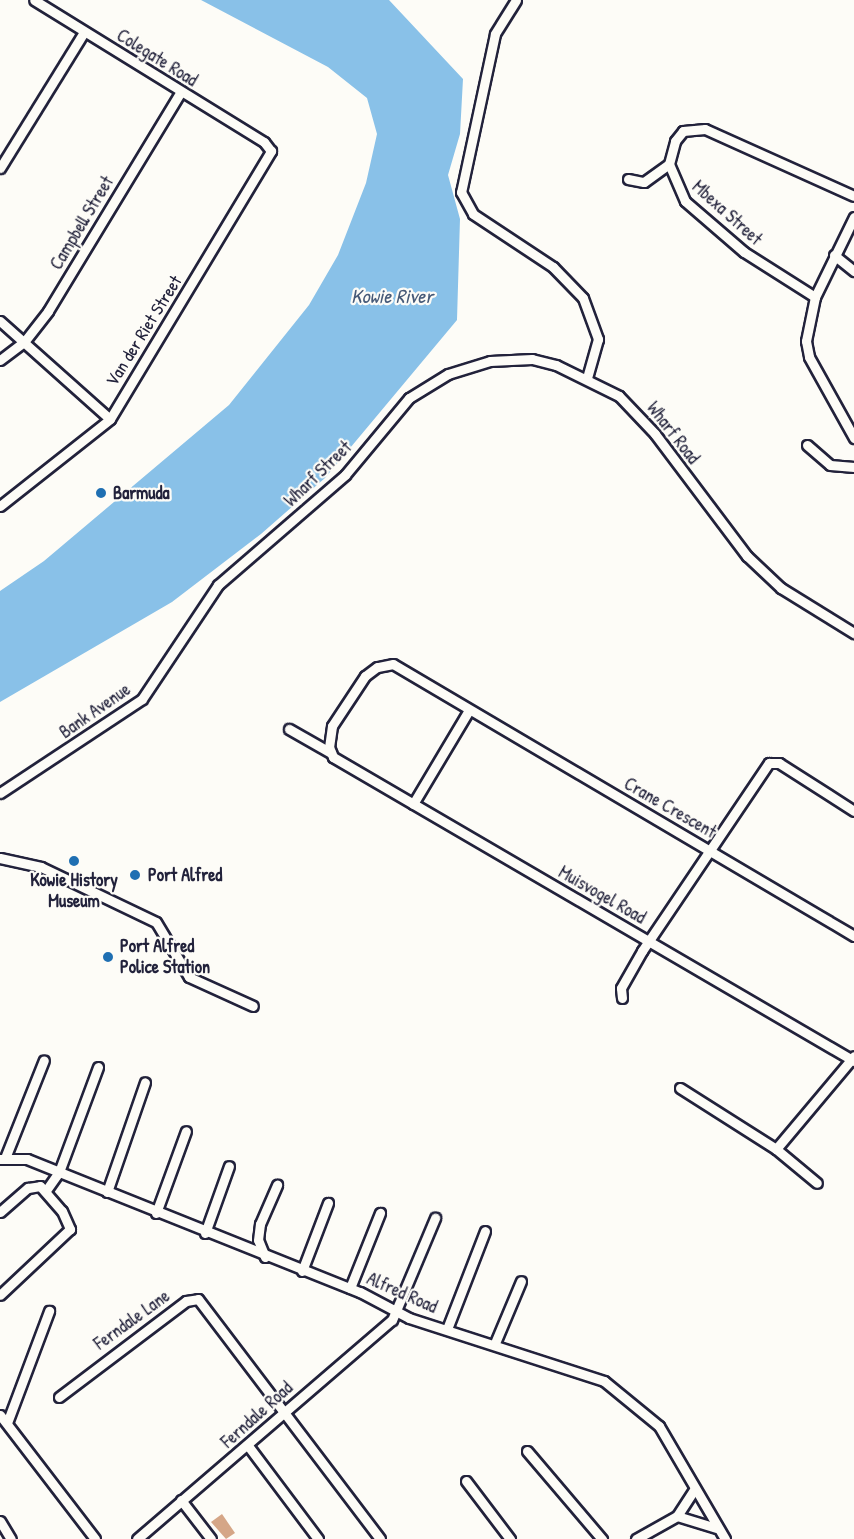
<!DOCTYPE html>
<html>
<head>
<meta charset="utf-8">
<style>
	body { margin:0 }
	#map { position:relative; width:854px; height:1539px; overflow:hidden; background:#fdfcf7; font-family:"Patrick Hand",sans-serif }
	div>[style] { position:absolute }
	.water>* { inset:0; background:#89c1e8 }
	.building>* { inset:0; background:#d5a687 }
	.roads { filter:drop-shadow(2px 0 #22223b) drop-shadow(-2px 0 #22223b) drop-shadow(0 2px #22223b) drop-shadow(0 -2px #22223b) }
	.minor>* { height:9px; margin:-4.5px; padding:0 4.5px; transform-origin:4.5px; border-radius:4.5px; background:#fdfcf7 }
	.dots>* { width:16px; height:16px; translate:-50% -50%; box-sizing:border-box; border:3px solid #fdfcf7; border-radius:50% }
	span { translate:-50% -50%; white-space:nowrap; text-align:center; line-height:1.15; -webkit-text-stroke:4.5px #fdfcf7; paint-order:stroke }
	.street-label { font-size:18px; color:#22223b }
	.poi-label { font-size:18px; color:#22223b; font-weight:700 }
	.left { translate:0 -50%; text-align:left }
	.water-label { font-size:20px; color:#465a78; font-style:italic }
</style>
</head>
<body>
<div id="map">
	<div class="water">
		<i style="clip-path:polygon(201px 0,389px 0,463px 79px,460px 134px,448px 175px,460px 219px,457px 320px,325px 478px,261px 534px,172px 602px,0 702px,0 591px,44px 561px,229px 405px,309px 305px,338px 255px,366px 183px,377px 134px,367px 98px,328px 67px)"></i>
	</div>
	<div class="building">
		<i style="clip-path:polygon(222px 1514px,235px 1533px,226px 1539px,211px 1522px)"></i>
	</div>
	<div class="roads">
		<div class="minor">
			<i style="left:516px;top:0;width:40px;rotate:122deg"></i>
			<i style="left:495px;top:34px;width:162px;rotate:102.1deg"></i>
			<i style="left:461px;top:192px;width:25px;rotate:61deg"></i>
			<i style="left:473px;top:214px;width:96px;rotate:33.5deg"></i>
			<i style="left:553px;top:267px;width:43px;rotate:45.9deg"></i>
			<i style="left:583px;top:298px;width:44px;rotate:69.9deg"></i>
			<i style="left:598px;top:339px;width:41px;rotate:105.8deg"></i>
			<i style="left:0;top:168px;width:160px;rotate:-58.3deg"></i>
			<i style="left:628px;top:179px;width:16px;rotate:11deg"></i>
			<i style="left:644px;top:182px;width:31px;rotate:-36deg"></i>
			<i style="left:854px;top:217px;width:89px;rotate:116deg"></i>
			<i style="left:815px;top:297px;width:45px;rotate:101.6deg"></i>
			<i style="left:806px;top:341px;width:16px;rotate:79deg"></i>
			<i style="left:809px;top:357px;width:93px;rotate:60.9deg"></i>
			<i style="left:834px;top:255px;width:26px;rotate:39deg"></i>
			<i style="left:815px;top:297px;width:84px;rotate:-147.6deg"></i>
			<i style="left:744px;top:252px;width:78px;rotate:-139.2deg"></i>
			<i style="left:685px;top:201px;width:40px;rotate:-113.4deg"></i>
			<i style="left:669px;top:164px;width:24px;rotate:-75deg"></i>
			<i style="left:675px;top:141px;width:13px;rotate:-51deg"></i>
			<i style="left:683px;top:131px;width:22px;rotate:-5deg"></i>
			<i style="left:705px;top:129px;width:163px;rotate:24.2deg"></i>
			<i style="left:0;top:321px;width:147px;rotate:41.7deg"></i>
			<i style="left:0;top:360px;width:30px;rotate:-37deg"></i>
			<i style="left:24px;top:342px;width:39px;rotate:-52deg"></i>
			<i style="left:48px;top:311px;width:255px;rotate:-58.8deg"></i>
			<i style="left:807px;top:445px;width:30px;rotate:41deg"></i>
			<i style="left:830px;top:465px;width:24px;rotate:5deg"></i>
			<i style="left:0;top:506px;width:140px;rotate:-38.3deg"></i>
			<i style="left:110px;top:419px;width:313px;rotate:-59deg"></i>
			<i style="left:271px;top:151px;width:11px;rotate:-128deg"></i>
			<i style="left:264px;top:142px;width:270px;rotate:-148.3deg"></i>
			<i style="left:289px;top:729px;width:48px;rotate:29.7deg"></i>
			<i style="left:0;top:793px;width:170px;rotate:-33.5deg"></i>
			<i style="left:142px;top:699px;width:137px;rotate:-56.3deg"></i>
			<i style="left:218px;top:585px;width:168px;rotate:-40.9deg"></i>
			<i style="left:345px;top:475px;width:100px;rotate:-50.3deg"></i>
			<i style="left:409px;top:398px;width:46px;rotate:-31.6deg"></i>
			<i style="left:448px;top:374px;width:44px;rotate:-17.2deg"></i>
			<i style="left:490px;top:361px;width:42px;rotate:-2.7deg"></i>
			<i style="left:532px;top:359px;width:25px;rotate:14deg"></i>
			<i style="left:556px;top:365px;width:70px;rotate:26.2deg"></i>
			<i style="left:619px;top:396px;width:52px;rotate:46.5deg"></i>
			<i style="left:655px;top:434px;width:153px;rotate:53deg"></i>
			<i style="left:747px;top:556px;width:47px;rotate:43.3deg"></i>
			<i style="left:781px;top:588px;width:86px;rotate:31.7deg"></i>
			<i style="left:413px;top:804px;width:109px;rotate:-59.2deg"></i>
			<i style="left:0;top:858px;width:42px;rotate:12.4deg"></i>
			<i style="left:41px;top:867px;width:127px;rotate:25.6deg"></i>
			<i style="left:156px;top:922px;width:64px;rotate:59deg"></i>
			<i style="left:189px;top:977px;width:70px;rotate:24.4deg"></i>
			<i style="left:854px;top:936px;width:535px;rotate:-149.46deg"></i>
			<i style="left:393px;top:664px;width:16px;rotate:169deg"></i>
			<i style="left:377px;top:667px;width:15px;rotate:143deg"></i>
			<i style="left:365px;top:676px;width:60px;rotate:123.4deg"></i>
			<i style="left:332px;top:726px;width:21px;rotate:98deg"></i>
			<i style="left:329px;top:747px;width:11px;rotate:68deg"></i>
			<i style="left:333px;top:757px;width:603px;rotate:30.26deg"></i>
			<i style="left:622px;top:998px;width:10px;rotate:-96deg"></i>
			<i style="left:621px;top:988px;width:43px;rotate:-60.4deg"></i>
			<i style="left:642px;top:951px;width:227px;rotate:-56deg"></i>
			<i style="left:769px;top:763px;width:10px"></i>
			<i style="left:779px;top:763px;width:89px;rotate:32.6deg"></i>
			<i style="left:680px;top:1088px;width:114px;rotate:32.4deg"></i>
			<i style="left:776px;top:1149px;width:53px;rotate:39.7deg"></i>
			<i style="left:776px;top:1149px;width:121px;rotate:-50deg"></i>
			<i style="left:5px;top:1158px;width:105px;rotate:-68.3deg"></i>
			<i style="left:0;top:1159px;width:27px"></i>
			<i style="left:27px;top:1159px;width:359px;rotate:21.8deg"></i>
			<i style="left:360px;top:1292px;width:55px;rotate:28deg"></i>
			<i style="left:409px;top:1318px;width:205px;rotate:17.9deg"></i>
			<i style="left:604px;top:1381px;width:71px;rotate:39.3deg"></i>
			<i style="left:659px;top:1426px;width:131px;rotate:59.7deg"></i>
			<i style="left:47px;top:1189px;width:21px;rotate:-55deg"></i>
			<i style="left:59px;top:1172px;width:112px;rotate:-69.6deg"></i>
			<i style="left:107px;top:1192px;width:116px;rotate:-70.9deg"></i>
			<i style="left:0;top:1212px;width:37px;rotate:-41deg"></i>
			<i style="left:28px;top:1188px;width:12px;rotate:-9deg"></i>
			<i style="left:40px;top:1186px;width:33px;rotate:49deg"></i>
			<i style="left:62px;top:1211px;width:20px;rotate:66deg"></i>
			<i style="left:70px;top:1229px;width:96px;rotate:136.7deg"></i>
			<i style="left:156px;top:1213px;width:87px;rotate:-69.9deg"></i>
			<i style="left:205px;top:1233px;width:71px;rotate:-70.3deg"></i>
			<i style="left:265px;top:1257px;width:18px;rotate:-112deg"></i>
			<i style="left:258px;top:1240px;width:16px;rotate:-83deg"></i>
			<i style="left:260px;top:1224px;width:43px;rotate:-66.4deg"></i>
			<i style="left:302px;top:1271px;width:73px;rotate:-69.1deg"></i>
			<i style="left:350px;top:1288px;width:81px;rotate:-68.2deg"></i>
			<i style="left:447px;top:1329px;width:105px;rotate:-68.8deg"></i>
			<i style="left:495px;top:1343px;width:67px;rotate:-67.2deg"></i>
			<i style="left:59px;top:1397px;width:159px;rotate:-37.1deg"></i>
			<i style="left:186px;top:1301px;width:12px;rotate:-9deg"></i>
			<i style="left:198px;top:1299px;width:301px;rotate:52.8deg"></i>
			<i style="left:0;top:1415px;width:156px;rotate:52.5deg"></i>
			<i style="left:7px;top:1423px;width:120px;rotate:-69.4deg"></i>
			<i style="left:249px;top:1447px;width:115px;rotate:53.1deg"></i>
			<i style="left:527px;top:1451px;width:116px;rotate:49.6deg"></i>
			<i style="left:466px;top:1481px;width:73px;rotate:52.8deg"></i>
			<i style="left:181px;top:1500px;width:49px;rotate:52.4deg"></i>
			<i style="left:677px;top:1516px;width:41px;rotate:17.1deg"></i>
			<i style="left:0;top:1521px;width:21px;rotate:59deg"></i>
			<i style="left:137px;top:1539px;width:336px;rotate:-40.7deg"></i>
			<i style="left:392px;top:1320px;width:111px;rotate:-67.1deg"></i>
			<i style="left:636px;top:1539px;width:47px;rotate:-29.3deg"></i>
			<i style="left:677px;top:1516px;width:31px;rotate:-57deg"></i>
		</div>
	</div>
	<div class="dots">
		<i style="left:101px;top:493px;background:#1f6fb2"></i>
		<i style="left:74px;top:861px;background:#1f6fb2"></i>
		<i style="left:135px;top:875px;background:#1f6fb2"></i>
		<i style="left:108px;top:957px;background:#1f6fb2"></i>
	</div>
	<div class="street-label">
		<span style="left:157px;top:58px;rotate:32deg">Colegate Road</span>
		<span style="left:727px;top:213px;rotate:42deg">Mbexa Street</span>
		<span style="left:82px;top:223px;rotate:-59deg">Campbell Street</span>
		<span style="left:144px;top:331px;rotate:-58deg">Van der Riet Street</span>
		<span style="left:673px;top:433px;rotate:52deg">Wharf Road</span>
		<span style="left:318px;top:474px;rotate:-44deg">Wharf Street</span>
		<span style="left:95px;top:711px;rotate:-35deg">Bank Avenue</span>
		<span style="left:670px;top:808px;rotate:30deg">Crane Crescent</span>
		<span style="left:602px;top:895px;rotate:30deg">Muisvogel Road</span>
		<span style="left:402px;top:1293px;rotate:24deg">Alfred Road</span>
		<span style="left:132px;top:1320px;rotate:-36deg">Ferndale Lane</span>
		<span style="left:257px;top:1415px;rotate:-42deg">Ferndale Road</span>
	</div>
	<div class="poi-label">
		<span class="left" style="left:113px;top:493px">Barmuda</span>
		<span class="left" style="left:148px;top:875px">Port Alfred</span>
		<span style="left:74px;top:891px">Kowie History<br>Museum</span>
		<span class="left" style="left:120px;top:957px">Port Alfred<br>Police Station</span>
	</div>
	<div class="water-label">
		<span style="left:392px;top:295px">Kowie River</span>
	</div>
</div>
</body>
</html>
